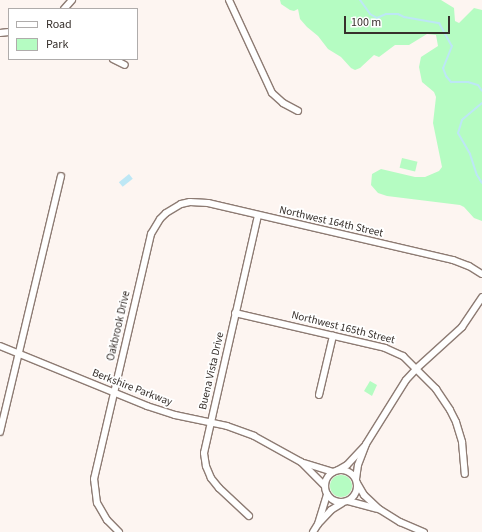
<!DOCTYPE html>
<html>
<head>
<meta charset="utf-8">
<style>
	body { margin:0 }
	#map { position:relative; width:482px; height:532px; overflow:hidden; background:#fdf5f1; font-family:"Source Sans 3",sans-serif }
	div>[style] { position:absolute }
	.green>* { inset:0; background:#b5fcc2; transform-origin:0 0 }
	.round { border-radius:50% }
	.water>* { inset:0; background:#bde7f5; transform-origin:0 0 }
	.stream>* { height:2px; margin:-1px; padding:0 1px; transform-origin:1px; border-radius:1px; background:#bde7f5 }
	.roads { filter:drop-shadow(1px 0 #8d7b73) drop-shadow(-1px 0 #8d7b73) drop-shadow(0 1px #8d7b73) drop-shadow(0 -1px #8d7b73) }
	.minor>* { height:6px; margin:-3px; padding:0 3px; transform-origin:3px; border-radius:3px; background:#fff }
	.minor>.ring { margin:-3px; padding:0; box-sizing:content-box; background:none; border:6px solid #fff; border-radius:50% }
	span { translate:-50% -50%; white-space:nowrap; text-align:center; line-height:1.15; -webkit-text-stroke:3.5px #fff; paint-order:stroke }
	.street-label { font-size:11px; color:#37302c }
	.legend { position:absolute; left:8px; top:8px; width:130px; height:52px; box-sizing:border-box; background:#fff; border:1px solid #afacab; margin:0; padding:5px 7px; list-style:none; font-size:12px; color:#37302c }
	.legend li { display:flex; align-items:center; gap:8px; height:20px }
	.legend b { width:20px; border:1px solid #afacab }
	.scale { position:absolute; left:344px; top:16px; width:106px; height:18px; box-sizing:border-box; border:2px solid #37302c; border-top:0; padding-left:5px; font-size:12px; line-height:14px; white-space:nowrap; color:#37302c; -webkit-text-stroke:3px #fff; paint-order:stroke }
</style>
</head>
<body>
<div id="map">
	<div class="green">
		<i style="clip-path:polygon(280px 0,441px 0,454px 8px,455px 21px,459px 23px,474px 8px,482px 10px,482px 221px,474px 218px,464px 207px,460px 205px,387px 196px,378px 193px,371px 185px,372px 174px,381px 169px,415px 177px,425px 177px,439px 171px,442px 167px,433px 123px,436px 97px,434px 92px,422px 82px,419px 67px,421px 57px,438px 46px,436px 35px,427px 34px,409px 45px,395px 45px,379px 57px,374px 55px,360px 68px,355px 70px,351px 68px,341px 57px,328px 49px,318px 36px,307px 27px,300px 19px,298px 9px,294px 11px,290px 10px,281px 4px)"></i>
		<i style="left:402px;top:158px;width:16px;height:10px;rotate:14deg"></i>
		<i style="clip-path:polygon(370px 381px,377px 385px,372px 396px,364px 391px)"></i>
		<i class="round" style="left:330px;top:475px;width:22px;height:22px"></i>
	</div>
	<div class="water">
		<i style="left:129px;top:174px;width:6px;height:13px;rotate:51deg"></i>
	</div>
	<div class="stream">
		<i style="left:360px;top:0;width:17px;rotate:54deg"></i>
		<i style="left:370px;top:14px;width:8px;rotate:30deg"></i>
		<i style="left:377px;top:18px;width:10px;rotate:-24deg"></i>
		<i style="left:386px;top:14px;width:12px"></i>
		<i style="left:398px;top:14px;width:7px;rotate:27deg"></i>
		<i style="left:404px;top:17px;width:36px;rotate:10deg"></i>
		<i style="left:439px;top:23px;width:26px;rotate:61deg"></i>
		<i style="left:452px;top:46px;width:24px;rotate:112deg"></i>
		<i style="left:443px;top:68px;width:9px;rotate:69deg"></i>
		<i style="left:446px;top:76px;width:8px;rotate:50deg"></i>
		<i style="left:451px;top:82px;width:17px"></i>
		<i style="left:468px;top:82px;width:10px;rotate:17deg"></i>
		<i style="left:478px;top:85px;width:7px;rotate:56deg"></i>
		<i style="left:482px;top:103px;width:26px;rotate:140deg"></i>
		<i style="left:462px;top:120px;width:14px;rotate:107deg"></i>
		<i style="left:458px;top:133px;width:24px;rotate:60deg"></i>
		<i style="left:470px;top:154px;width:22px;rotate:72deg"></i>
		<i style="left:477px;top:175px;width:9px;rotate:58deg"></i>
	</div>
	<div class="roads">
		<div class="minor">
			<i style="left:229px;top:0;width:102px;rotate:65.2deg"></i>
			<i style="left:272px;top:93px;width:15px;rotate:42deg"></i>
			<i style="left:283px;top:103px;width:17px;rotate:28deg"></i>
			<i style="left:64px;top:9px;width:12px;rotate:-48deg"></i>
			<i style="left:0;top:33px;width:9px;rotate:-6deg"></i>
			<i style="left:113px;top:59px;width:13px;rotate:27deg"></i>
			<i style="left:235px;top:313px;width:154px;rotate:13.1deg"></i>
			<i style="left:385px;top:348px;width:20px;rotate:24deg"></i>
			<i style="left:403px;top:356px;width:47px;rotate:45deg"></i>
			<i style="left:436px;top:389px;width:25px;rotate:56deg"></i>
			<i style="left:450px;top:410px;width:13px;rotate:63deg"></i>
			<i style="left:456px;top:422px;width:21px;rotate:73deg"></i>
			<i style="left:462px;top:442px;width:32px;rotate:85deg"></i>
			<i style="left:0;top:346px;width:159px;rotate:22.2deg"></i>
			<i style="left:147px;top:406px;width:29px;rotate:18deg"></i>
			<i style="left:175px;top:415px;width:53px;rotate:11.9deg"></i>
			<i style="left:227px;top:426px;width:29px;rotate:20deg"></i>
			<i style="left:254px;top:436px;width:54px;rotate:29deg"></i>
			<i style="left:301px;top:462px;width:34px;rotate:45deg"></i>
			<i style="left:319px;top:395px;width:61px;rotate:-76.7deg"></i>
			<i style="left:0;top:432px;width:263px;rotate:-76.6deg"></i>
			<i style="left:304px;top:463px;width:30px;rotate:17deg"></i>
			<i class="ring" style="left:325px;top:470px;width:26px;height:26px"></i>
			<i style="left:338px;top:470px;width:10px;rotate:-29deg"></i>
			<i style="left:347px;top:465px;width:25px;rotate:-47deg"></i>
			<i style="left:356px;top:479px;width:14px;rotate:-82deg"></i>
			<i style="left:358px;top:465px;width:22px;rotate:-69deg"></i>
			<i style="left:366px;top:444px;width:75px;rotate:-58deg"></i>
			<i style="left:406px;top:380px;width:16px;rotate:-47deg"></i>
			<i style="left:417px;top:368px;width:61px;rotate:-42.3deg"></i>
			<i style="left:462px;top:327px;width:36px;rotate:-56deg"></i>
			<i style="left:357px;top:483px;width:14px;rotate:60deg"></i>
			<i style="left:364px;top:495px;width:21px;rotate:43deg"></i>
			<i style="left:379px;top:509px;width:25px;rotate:32deg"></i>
			<i style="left:400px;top:522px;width:26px;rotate:23deg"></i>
			<i style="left:348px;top:501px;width:30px;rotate:15deg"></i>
			<i style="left:249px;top:516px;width:41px;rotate:-137deg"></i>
			<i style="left:219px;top:488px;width:13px;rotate:-129deg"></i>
			<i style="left:211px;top:478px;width:13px;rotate:-113deg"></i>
			<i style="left:206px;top:466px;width:13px;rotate:-99deg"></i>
			<i style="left:204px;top:453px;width:244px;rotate:-77.2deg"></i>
			<i style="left:319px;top:523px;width:18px;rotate:-47deg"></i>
			<i style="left:331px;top:510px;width:13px;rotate:-32deg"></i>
			<i style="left:119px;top:532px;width:17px;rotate:-135deg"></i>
			<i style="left:107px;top:520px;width:20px;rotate:-120deg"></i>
			<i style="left:97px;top:503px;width:24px;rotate:-97deg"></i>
			<i style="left:94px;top:479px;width:252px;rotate:-76.9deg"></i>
			<i style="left:151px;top:234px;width:17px;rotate:-59deg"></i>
			<i style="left:160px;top:219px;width:8px;rotate:-45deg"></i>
			<i style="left:166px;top:213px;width:17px;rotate:-31deg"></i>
			<i style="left:181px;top:204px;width:9px;rotate:-13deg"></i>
			<i style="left:190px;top:202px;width:18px;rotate:3deg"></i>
			<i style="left:208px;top:203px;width:252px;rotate:13.1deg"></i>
			<i style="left:453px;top:260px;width:17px;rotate:21deg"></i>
			<i style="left:469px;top:266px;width:15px;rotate:32deg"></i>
			<i style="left:313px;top:532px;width:9px;rotate:-58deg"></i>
			<i style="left:318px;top:524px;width:31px;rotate:-73deg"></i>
		</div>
	</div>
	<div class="street-label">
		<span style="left:331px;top:222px;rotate:13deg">Northwest 164th Street</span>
		<span style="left:119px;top:326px;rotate:-77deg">Oakbrook Drive</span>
		<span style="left:343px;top:328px;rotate:14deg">Northwest 165th Street</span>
		<span style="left:212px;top:371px;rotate:-77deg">Buena Vista Drive</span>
		<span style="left:132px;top:388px;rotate:21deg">Berkshire Parkway</span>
	</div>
	<ul class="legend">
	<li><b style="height:5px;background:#fff"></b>Road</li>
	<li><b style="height:11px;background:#b5fcc2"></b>Park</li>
	</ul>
	<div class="scale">100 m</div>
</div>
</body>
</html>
